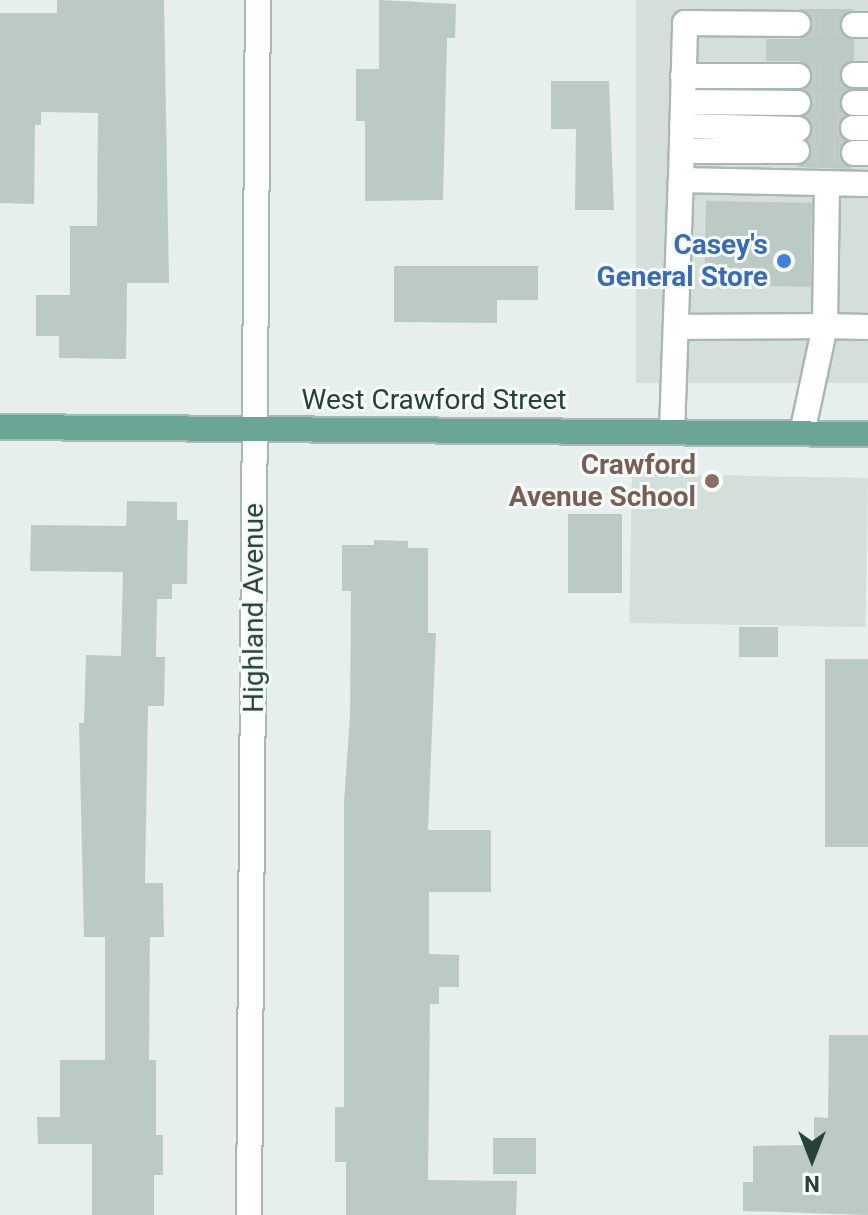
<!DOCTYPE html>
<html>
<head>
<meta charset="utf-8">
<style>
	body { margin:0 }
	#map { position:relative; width:868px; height:1215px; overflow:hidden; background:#e6efeb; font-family:Roboto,sans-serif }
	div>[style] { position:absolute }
	.built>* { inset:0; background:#d4dfda; transform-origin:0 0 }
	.building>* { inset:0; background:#bbcac4; transform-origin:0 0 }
	.minor-tunnel>* { height:24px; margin-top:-12px; transform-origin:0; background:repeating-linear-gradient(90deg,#bfccc8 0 24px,transparent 0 36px) }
	.roads { filter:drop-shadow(2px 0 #a8b8b2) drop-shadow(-2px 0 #a8b8b2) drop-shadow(0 2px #a8b8b2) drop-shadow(0 -2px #a8b8b2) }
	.minor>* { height:24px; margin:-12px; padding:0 12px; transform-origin:12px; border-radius:12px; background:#fff }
	.major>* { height:24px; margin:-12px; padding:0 12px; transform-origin:12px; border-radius:12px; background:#6aa596 }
	.dots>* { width:22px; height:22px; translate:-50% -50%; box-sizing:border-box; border:4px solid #f7fbf9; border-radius:50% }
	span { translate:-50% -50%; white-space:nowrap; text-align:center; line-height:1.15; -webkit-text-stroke:6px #f7fbf9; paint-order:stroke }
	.shop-label { font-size:28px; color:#366cbe; font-weight:700 }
	.right { translate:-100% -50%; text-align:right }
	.street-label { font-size:28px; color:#24423a }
	.education-label { font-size:28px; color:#785e54; font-weight:700 }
	.north { position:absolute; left:772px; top:1119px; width:80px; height:80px; -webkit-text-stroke:6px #f7fbf9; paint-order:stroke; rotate:180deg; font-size:22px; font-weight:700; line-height:32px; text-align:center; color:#24423a }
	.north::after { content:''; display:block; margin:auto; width:28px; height:36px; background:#24423a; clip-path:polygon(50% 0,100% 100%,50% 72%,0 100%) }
</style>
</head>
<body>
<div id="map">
	<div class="built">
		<i style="left:636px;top:0;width:232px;height:383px"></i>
		<i style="left:632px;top:474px;width:236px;height:149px;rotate:1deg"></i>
	</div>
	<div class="building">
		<i style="clip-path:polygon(57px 0,164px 0,169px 283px,127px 283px,126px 359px,59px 358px,59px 336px,36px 336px,36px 295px,70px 295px,70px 226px,97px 226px,98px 113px,41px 112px,41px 125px,35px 125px,34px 204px,0 203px,0 13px,57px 13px)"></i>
		<i style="clip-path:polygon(379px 0,456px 4px,455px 38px,447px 38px,443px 200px,365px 201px,365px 121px,356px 121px,356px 69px,379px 69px)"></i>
		<i style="clip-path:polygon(798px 9px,854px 9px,839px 24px,841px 33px,854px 40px,854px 60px,839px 74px,850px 89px,841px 96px,846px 115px,838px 127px,846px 141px,841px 160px,852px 169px,797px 167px,812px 152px,807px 140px,813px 129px,805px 116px,813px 102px,804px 90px,811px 83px,811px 69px,799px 61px,766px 61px,766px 39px,799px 39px,810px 32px,811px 17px)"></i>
		<i style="clip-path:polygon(551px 81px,609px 81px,614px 210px,575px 210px,576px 129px,551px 129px)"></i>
		<i style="left:706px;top:201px;width:106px;height:84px;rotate:1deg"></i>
		<i style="clip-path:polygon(394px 266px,538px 266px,538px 300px,497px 300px,497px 323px,394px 322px)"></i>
		<i style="clip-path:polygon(127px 501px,177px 502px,177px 520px,188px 520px,187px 584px,172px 584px,172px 599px,157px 599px,156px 657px,165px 657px,164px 706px,148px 706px,145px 883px,163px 883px,164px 937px,150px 937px,149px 1060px,156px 1060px,156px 1135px,163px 1135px,163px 1175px,154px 1175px,154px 1215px,92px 1215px,92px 1144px,38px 1144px,37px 1117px,60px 1117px,60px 1060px,105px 1060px,105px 937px,84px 937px,79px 723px,84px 723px,86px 655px,121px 656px,123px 572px,30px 571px,31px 525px,126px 526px)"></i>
		<i style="left:568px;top:514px;width:54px;height:79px"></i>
		<i style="clip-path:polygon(374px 540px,408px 541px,408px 548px,428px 548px,428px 633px,436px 633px,428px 830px,491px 830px,491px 892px,429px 892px,429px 954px,459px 955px,459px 987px,439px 987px,439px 1004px,430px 1004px,428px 1180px,517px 1181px,516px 1215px,346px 1215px,346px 1162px,335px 1162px,335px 1107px,344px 1107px,344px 803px,350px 716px,351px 591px,342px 591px,342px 545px,374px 545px)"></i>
		<i style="left:739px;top:627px;width:39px;height:30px"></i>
		<i style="left:825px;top:659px;width:43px;height:188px"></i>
		<i style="clip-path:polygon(829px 1035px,868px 1035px,868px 1215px,743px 1211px,743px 1182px,753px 1182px,753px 1146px,814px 1145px,814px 1117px,828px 1118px)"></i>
		<i style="left:493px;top:1138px;width:43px;height:36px"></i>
	</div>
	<div class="minor-tunnel">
		<i style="left:798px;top:24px;width:56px;rotate:1deg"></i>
		<i style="left:798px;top:76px;width:56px;rotate:-1deg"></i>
		<i style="left:798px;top:103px;width:56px"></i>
		<i style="left:798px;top:129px;width:55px;rotate:-1deg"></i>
		<i style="left:797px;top:151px;width:57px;rotate:2deg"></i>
	</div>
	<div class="roads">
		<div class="minor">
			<i style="left:854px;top:25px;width:14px"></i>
			<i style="left:854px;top:75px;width:14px"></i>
			<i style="left:683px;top:76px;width:115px"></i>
			<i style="left:683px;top:102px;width:115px;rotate:0.5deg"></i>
			<i style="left:854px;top:103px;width:14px"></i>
			<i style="left:682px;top:126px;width:116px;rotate:1.5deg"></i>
			<i style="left:853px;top:128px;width:15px"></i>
			<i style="left:682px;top:151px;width:115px"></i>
			<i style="left:854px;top:153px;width:14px"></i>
			<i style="left:681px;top:180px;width:157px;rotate:-88.5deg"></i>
			<i style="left:685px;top:23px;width:113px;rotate:0.5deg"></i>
			<i style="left:827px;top:183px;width:143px;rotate:90.8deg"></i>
			<i style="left:825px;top:326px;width:43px;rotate:1.3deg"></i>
			<i style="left:676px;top:327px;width:149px;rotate:-0.4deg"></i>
			<i style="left:825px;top:326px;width:109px;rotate:102.1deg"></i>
			<i style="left:672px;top:432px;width:252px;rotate:-88deg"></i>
			<i style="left:681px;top:180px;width:187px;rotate:1.2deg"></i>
			<i style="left:249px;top:1215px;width:1215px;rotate:-89.58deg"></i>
		</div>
		<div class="major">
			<i style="left:0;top:427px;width:868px;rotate:0.46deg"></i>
		</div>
	</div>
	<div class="dots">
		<i style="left:784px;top:261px;background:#3f7fe0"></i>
		<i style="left:712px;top:481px;background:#8d6e63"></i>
	</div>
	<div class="shop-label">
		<span class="right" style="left:768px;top:261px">Casey's<br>General Store</span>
	</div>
	<div class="street-label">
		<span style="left:434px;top:400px">West Crawford Street</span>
		<span style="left:254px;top:608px;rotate:-90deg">Highland Avenue</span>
	</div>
	<div class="education-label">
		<span class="right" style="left:696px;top:481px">Crawford<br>Avenue School</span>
	</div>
	<div class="north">N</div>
</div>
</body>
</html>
